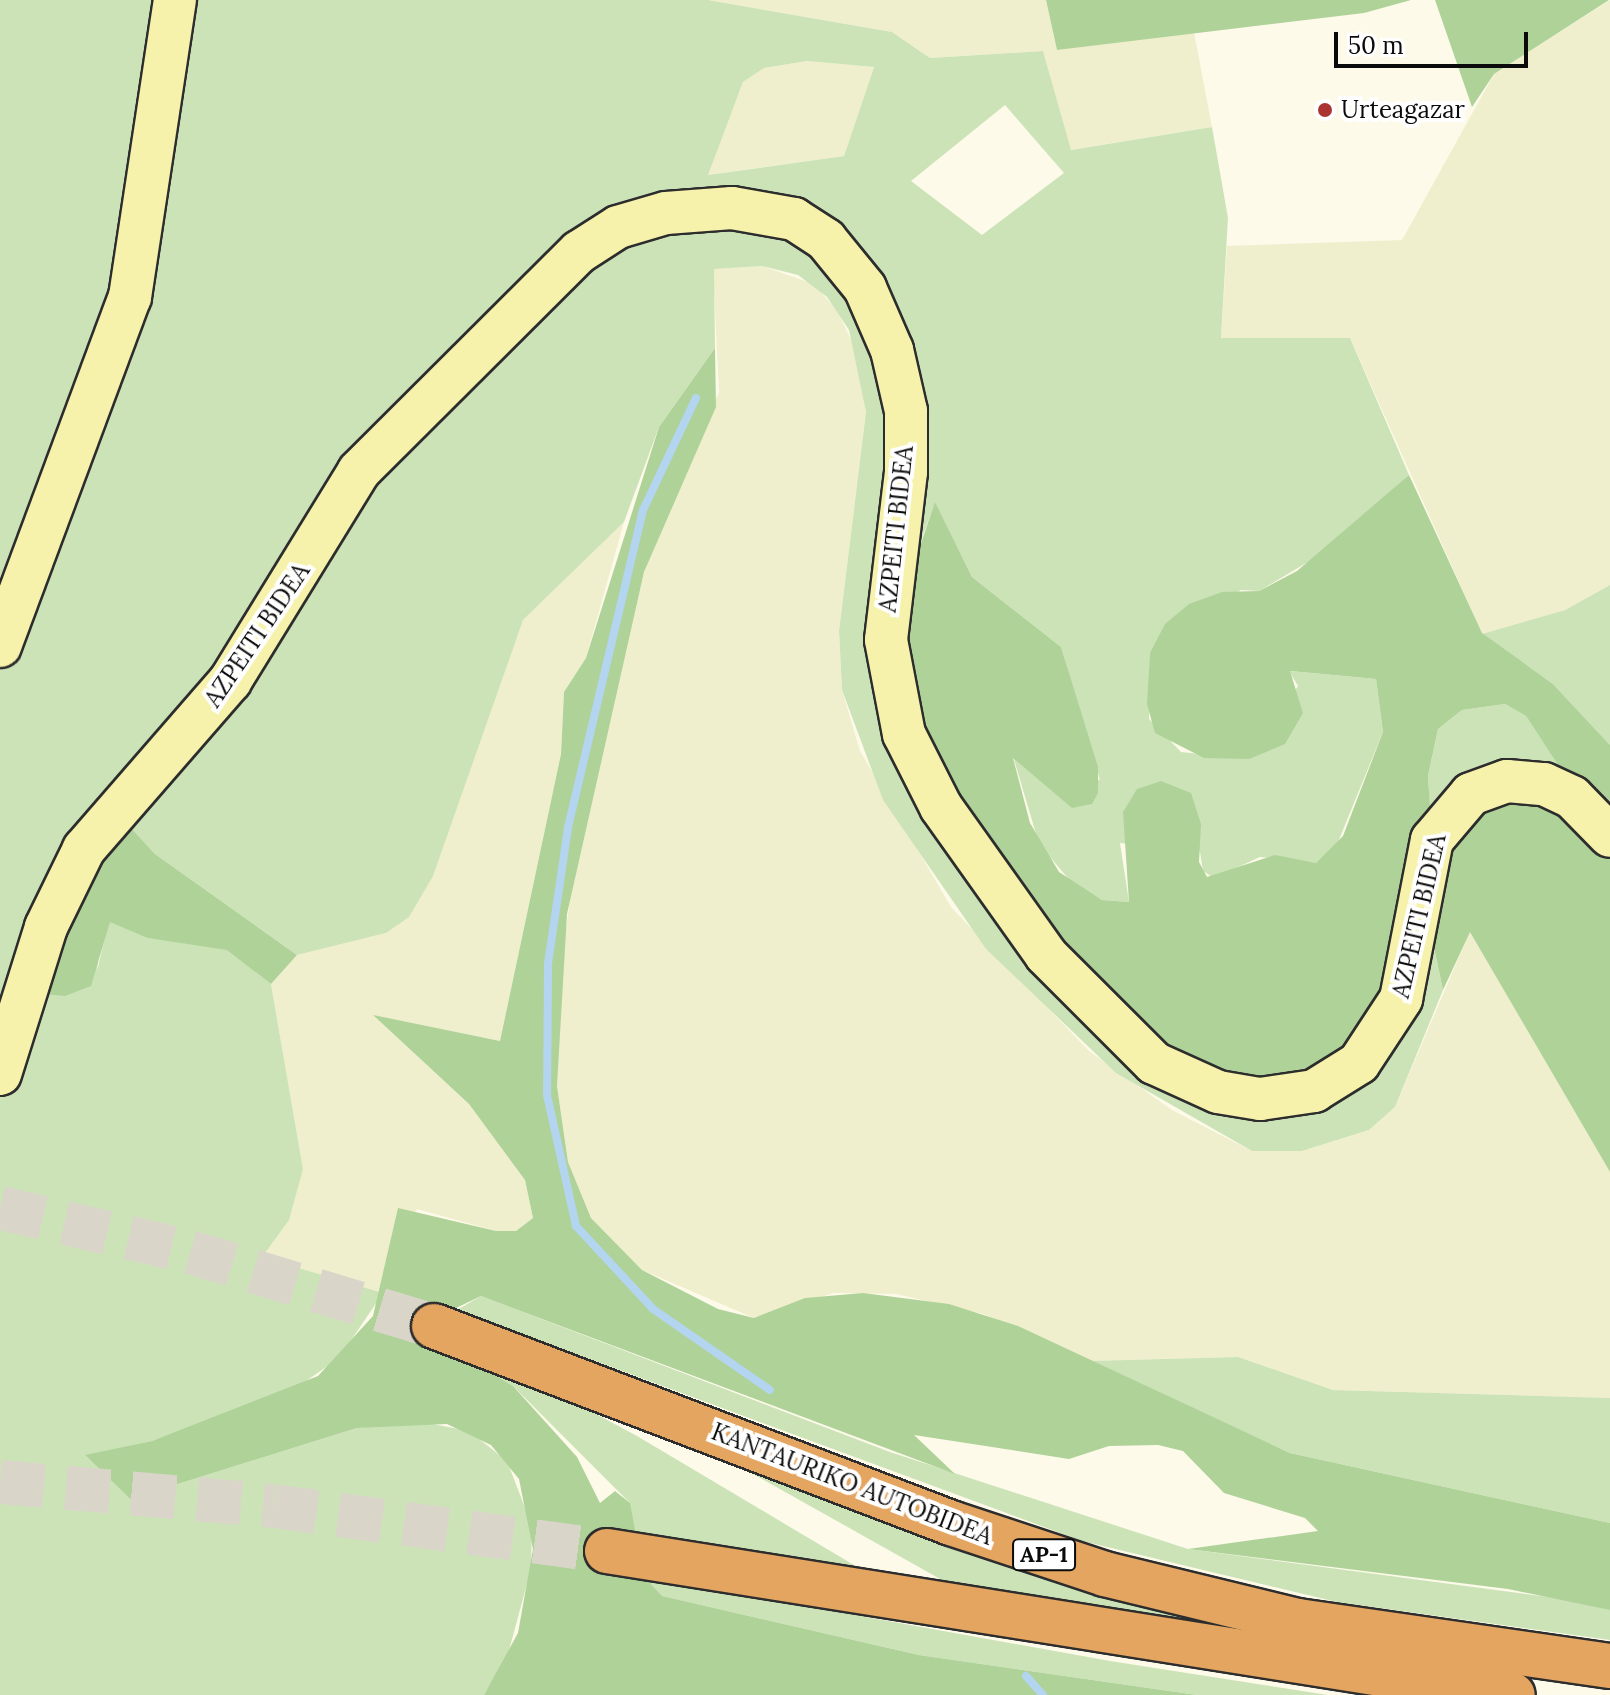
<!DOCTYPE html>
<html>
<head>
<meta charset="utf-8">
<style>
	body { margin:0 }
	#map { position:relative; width:1610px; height:1695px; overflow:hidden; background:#fdfaea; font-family:Lora,serif }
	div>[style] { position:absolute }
	.farmland>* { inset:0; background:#f0efcd }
	.green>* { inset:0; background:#cce3b8 }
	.forest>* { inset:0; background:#afd299 }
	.stream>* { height:8px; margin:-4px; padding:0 4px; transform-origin:4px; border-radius:4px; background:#b4d5ef }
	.highway-tunnel>* { height:44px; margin-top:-22px; transform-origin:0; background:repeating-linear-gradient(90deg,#d9d6c9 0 44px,transparent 0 66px) }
	.roads { filter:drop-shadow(2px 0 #2d2d2d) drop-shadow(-2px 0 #2d2d2d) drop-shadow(0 2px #2d2d2d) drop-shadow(0 -2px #2d2d2d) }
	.secondary>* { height:42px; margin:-21px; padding:0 21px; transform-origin:21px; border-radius:21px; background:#f6f2ac }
	.highway>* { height:44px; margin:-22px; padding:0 22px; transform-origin:22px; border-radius:22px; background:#e4a561 }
	.dots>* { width:22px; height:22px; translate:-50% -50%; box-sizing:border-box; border:4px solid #fff; border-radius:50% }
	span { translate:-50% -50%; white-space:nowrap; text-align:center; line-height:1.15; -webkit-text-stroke:8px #fff; paint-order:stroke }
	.shield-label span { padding:2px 6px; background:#fff; border:2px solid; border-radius:6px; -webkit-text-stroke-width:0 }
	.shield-label { font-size:22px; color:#0b0b0b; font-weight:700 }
	.poi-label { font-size:24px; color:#0b0b0b }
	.left { translate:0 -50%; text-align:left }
	.street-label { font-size:24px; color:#0b0b0b }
	.scale { position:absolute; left:1334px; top:32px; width:194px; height:36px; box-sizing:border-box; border:4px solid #0b0b0b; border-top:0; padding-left:10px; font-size:24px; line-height:28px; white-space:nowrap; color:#0b0b0b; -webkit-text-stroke:6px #fff; paint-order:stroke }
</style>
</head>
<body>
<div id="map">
	<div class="farmland">
		<i style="clip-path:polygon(708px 0,1046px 0,1057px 50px,1194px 32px,1212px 127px,1070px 150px,1043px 51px,930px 58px,892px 32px)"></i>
		<i style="clip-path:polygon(1610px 0,1610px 585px,1565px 610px,1482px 634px,1350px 338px,1221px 339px,1227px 246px,1402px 240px,1494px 74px)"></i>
		<i style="clip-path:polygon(807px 61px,874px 67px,844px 156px,707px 175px,743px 82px,764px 68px)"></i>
		<i style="clip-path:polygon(762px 266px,814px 284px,838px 312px,855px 349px,866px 412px,839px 631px,842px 690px,860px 751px,951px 907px,1089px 1051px,1172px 1110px,1252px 1151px,1302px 1151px,1369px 1130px,1395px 1107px,1470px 931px,1610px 1172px,1610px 1398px,1333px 1390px,1238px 1357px,1089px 1361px,984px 1314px,896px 1294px,834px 1293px,754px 1318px,642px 1270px,591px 1218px,568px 1162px,557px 1086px,560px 972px,575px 863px,644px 572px,719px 392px,713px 269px)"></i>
		<i style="clip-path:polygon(624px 522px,586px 658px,564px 692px,561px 754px,500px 1041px,374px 1016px,469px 1104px,525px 1180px,533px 1218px,516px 1231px,496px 1231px,417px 1209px,388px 1255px,383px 1293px,262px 1257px,303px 1169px,271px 984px,297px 955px,386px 933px,523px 620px)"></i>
	</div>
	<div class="green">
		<i style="clip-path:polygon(evenodd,0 0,708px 0,892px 32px,930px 58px,1043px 51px,1071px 150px,1212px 127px,1228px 218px,1221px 338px,1350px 338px,1409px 475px,1323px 553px,1259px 591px,1241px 590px,1150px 653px,1149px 719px,1181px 752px,1249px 759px,1298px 686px,1289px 671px,1376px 679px,1383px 732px,1336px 847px,1316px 863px,1260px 857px,1214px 878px,1203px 871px,1200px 852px,1120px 843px,1129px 902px,1102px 900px,1072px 883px,1039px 844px,1013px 756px,1100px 780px,1061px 647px,972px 577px,935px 503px,920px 543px,1046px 955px,1422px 893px,1443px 990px,1395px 1107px,1369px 1130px,1302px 1151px,1252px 1151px,1116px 1073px,986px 949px,883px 800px,842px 690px,839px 631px,866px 412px,849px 330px,827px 297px,798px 275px,762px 266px,714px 269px,715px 348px,659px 427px,624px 522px,523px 620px,433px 876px,409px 917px,386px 933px,297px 955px,155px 854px,114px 811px,97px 971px,109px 921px,147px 938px,227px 949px,271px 984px,303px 1169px,289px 1220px,262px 1257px,383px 1293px,339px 1358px,296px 1388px,152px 1441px,86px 1456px,130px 1499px,357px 1428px,422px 1422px,469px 1431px,507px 1461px,532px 1526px,531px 1569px,508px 1654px,484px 1695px,0 1695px,0 0,807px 61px,874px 67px,844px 156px,708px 175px,743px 82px,764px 68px,807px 61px,0 0,1005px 105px,1064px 173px,982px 235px,911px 181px,1005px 105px)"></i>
		<i style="clip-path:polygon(1610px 585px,1610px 745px,1553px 684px,1482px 634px,1565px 610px)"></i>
		<i style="clip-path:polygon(1505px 704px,1526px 716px,1563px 772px,1432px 840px,1428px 776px,1438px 729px,1462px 710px)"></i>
		<i style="clip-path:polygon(481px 1296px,890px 1452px,1188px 1549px,1572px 1600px,1610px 1610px,1610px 1640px,1337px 1602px,1082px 1541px,457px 1310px)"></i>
		<i style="clip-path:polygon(464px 1356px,544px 1386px,637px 1436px,864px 1571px,630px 1535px,630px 1503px,513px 1386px)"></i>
		<i style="clip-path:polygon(1238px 1357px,1333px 1390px,1610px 1398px,1610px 1523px,1290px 1453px,1089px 1361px)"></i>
		<i style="clip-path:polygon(721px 1456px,1260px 1632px,958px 1589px)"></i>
		<i style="clip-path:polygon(644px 1577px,1110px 1661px,1328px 1695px,1197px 1695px,919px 1655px,661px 1596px)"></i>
	</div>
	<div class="forest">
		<i style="clip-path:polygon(1046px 0,1411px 0,1364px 13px,1057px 50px)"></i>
		<i style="clip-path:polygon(1435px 0,1609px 0,1494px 74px,1472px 107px)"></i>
		<i style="clip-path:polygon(715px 348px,716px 407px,644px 572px,567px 914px,557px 1086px,568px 1162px,591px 1218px,642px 1270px,718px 1309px,754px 1318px,805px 1298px,863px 1293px,949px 1304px,1018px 1326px,1290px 1453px,1610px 1523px,1610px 1610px,1508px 1589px,1188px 1549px,1318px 1531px,1305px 1518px,1224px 1493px,1183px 1451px,1158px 1445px,1109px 1446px,1069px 1459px,914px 1435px,955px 1474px,481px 1296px,450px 1311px,464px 1356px,513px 1386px,577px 1457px,600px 1503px,615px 1491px,630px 1503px,644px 1577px,662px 1596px,919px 1655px,1197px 1695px,484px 1695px,518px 1633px,533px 1549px,519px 1479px,491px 1445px,447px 1424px,357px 1428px,130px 1499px,85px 1455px,152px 1441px,318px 1376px,373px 1316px,398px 1208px,496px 1231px,516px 1231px,533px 1218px,525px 1180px,469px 1104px,373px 1015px,500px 1041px,561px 754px,564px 692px,586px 658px,659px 427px)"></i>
		<i style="clip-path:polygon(evenodd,1409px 475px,1482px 633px,1553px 684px,1610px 745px,1610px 1172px,1470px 932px,1443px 990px,1423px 896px,1359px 1063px,1218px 1092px,1046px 955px,900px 693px,912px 570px,935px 502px,972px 577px,1061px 647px,1098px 767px,1098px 793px,1092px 804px,1072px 808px,1013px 758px,1030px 823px,1059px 872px,1102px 900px,1129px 902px,1123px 812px,1137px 789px,1161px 781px,1191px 793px,1201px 824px,1199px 862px,1207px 877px,1275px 855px,1316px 863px,1343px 836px,1383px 732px,1376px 679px,1290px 671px,1303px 713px,1285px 744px,1249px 759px,1204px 758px,1155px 733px,1147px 704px,1150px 653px,1165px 624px,1189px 604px,1222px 592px,1259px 591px,1297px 571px,1409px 475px,1505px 704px,1526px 716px,1562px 771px,1432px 835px,1428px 776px,1438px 729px,1462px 710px,1505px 704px)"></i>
		<i style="clip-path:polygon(114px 810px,155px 854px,297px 955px,271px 984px,227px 950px,147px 938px,110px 922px,91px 986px,65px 996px,25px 992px)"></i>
	</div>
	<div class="stream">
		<i style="left:696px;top:398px;width:124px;rotate:115.3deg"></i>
		<i style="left:643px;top:510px;width:327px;rotate:103.3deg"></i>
		<i style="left:568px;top:828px;width:137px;rotate:98.4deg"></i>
		<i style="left:548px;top:964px;width:131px;rotate:90.4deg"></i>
		<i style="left:547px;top:1095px;width:134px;rotate:77.5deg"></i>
		<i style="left:576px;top:1226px;width:113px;rotate:47.1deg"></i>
		<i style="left:653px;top:1309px;width:142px;rotate:34.7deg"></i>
		<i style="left:1026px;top:1676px;width:25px;rotate:48deg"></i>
	</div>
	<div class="highway-tunnel">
		<i style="left:0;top:1208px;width:195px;rotate:13deg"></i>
		<i style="left:190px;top:1252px;width:255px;rotate:16.9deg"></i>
		<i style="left:0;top:1482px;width:274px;rotate:5deg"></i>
		<i style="left:273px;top:1506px;width:337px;rotate:7.7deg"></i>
	</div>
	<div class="roads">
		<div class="secondary">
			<i style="left:0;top:646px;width:372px;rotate:-69.6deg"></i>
			<i style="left:130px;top:297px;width:300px;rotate:-81.4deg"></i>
			<i style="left:0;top:1074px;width:154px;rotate:-72.6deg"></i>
			<i style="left:46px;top:927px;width:87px;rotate:-64deg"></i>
			<i style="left:84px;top:849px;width:223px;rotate:-49deg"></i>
			<i style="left:230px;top:681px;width:246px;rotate:-58.4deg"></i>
			<i style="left:359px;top:471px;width:310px;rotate:-44.9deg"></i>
			<i style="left:579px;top:252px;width:46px;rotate:-32.7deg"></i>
			<i style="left:618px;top:227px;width:50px;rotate:-16.3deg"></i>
			<i style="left:666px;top:213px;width:66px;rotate:-4.3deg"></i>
			<i style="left:732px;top:208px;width:63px;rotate:10.1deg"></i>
			<i style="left:794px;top:219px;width:38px;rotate:33deg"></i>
			<i style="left:826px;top:240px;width:62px;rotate:50.9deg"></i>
			<i style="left:865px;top:288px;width:68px;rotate:66.5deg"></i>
			<i style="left:892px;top:350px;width:63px;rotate:77.1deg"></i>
			<i style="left:906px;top:411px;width:61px;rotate:90deg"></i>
			<i style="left:906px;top:472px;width:169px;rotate:96.8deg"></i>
			<i style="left:886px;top:640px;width:96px;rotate:79.2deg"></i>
			<i style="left:904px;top:734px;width:82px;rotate:63.1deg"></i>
			<i style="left:941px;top:807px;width:181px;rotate:54.6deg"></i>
			<i style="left:1046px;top:955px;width:153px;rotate:45deg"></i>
			<i style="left:1154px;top:1063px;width:70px;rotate:24.4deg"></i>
			<i style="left:1218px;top:1092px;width:43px;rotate:9.5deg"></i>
			<i style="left:1260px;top:1099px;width:55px;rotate:-8.4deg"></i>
			<i style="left:1314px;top:1091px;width:53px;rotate:-31.9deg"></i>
			<i style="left:1359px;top:1063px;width:77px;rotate:-56.7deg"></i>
			<i style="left:1401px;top:999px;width:162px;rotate:-79deg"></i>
			<i style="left:1432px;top:840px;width:60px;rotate:-49.7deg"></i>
			<i style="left:1471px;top:794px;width:38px;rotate:-20deg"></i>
			<i style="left:1507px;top:781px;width:37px;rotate:5deg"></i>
			<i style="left:1544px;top:784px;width:31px;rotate:25deg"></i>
			<i style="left:1572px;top:797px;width:54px;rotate:45.7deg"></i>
		</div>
		<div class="highway">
			<i style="left:434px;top:1326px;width:553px;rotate:20.86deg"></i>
			<i style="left:951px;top:1523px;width:162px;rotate:18.3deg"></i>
			<i style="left:1105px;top:1574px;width:199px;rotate:13.7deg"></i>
			<i style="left:1298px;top:1621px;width:315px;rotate:8.2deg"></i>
			<i style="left:607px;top:1551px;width:917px;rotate:9.03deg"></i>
		</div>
	</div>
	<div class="dots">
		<i style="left:1325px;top:110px;background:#ab3432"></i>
	</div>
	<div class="shield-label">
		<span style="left:1044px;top:1555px">AP-1</span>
	</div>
	<div class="poi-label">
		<span class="left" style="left:1341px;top:110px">Urteagazar</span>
	</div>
	<div class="street-label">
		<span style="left:896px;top:529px;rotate:-84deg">AZPEITI BIDEA</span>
		<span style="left:257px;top:635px;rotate:-56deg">AZPEITI BIDEA</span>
		<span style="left:1419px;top:916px;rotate:-77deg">AZPEITI BIDEA</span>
		<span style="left:852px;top:1484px;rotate:21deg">KANTAURIKO AUTOBIDEA</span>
	</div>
	<div class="scale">50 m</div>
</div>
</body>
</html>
